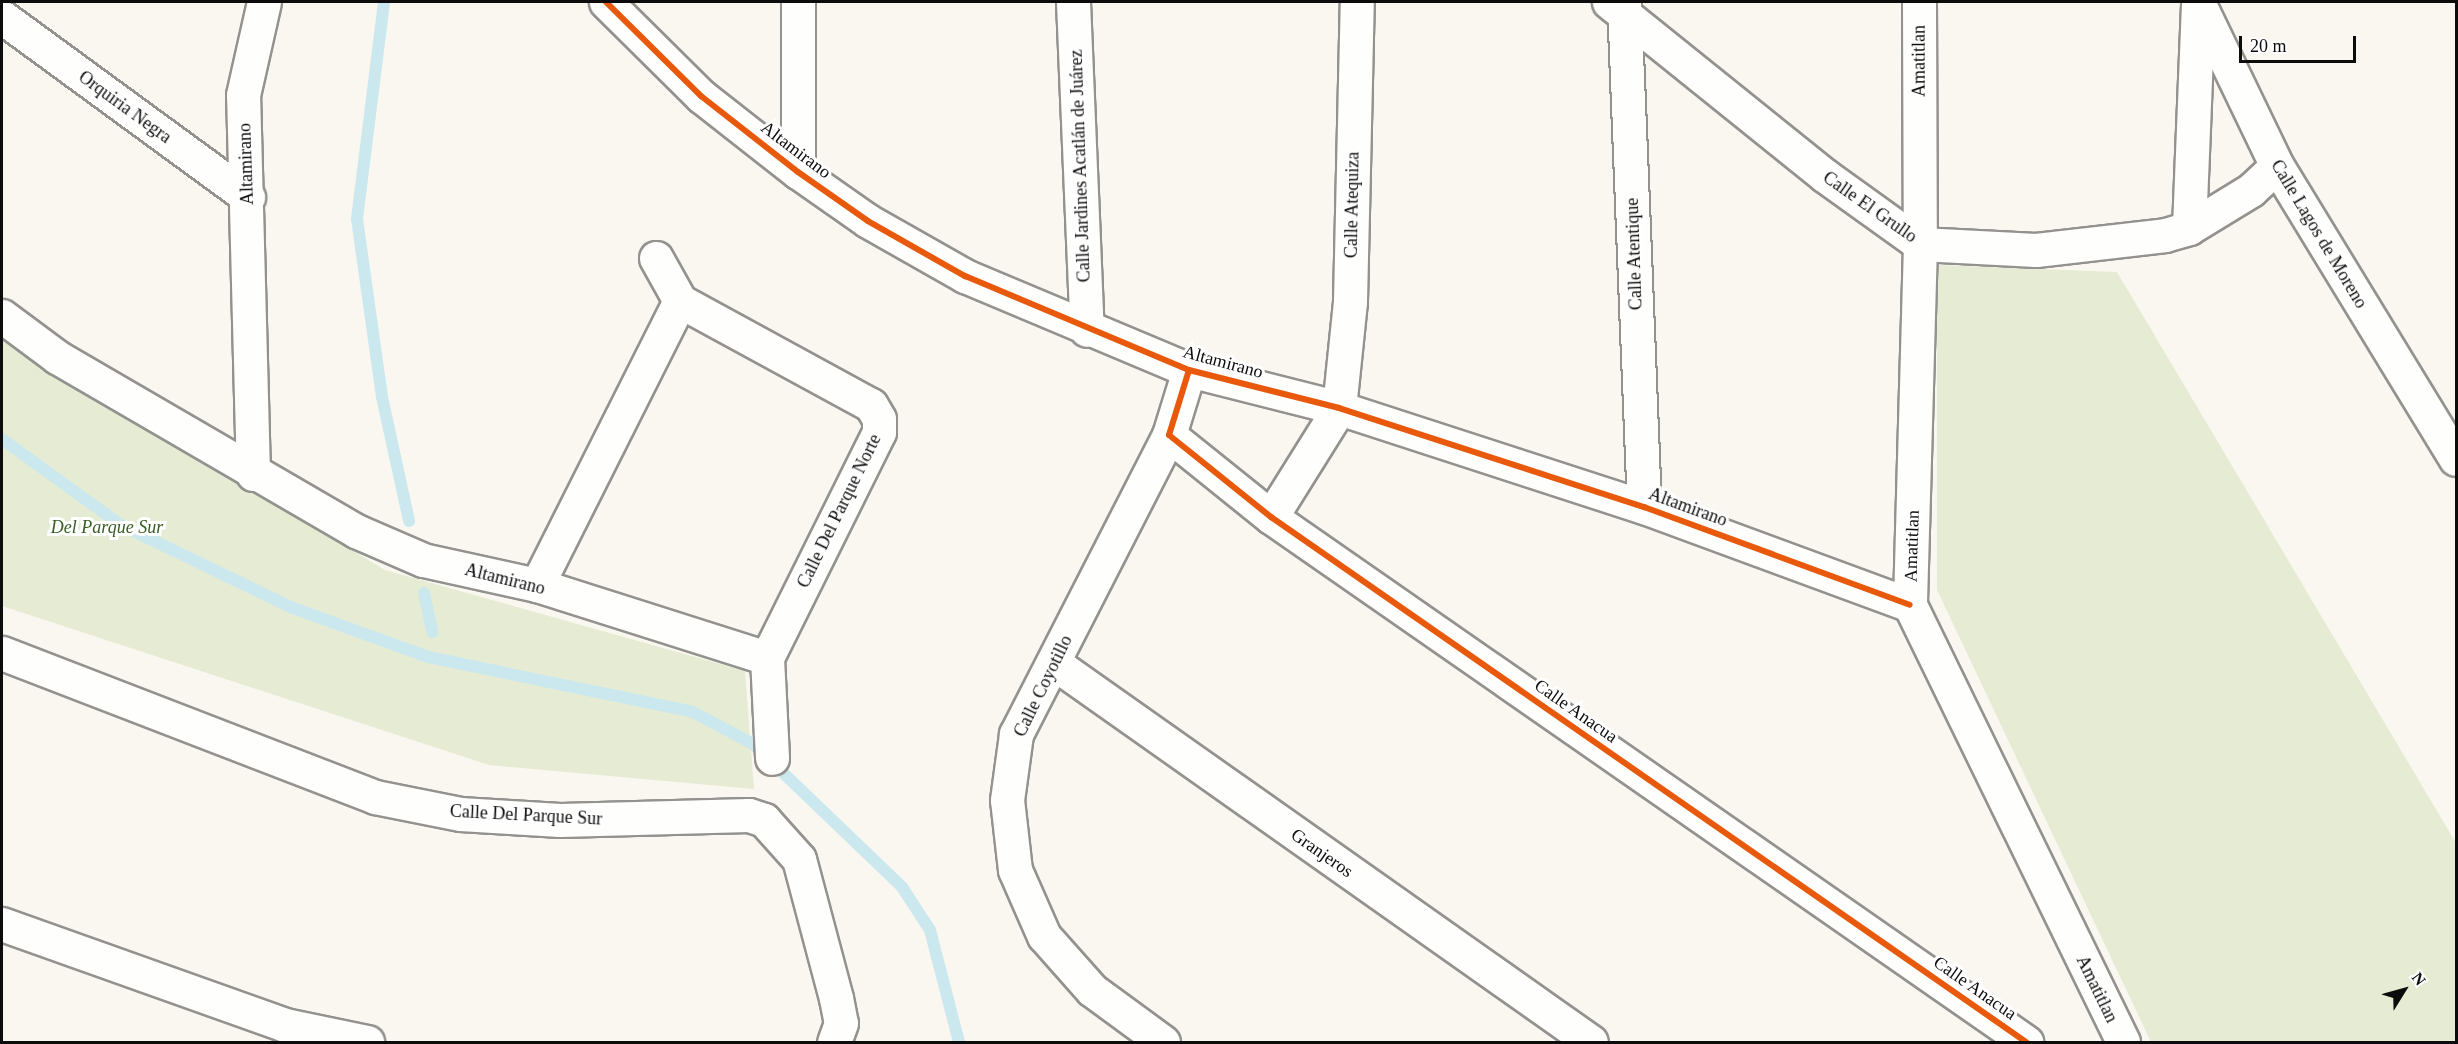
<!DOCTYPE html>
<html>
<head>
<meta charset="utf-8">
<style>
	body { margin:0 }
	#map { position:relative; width:2458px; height:1044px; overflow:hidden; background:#faf7f0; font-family:Georgia,serif }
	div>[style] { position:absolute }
	.green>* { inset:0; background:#e6ecd3 }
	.stream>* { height:12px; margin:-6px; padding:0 6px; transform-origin:6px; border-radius:6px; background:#cce8ef }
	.roads { filter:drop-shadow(2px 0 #93928f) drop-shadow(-2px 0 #93928f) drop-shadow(0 2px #93928f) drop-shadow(0 -2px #93928f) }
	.street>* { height:33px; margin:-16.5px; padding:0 16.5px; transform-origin:16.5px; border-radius:16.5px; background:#fefefd }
	.cycleway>* { height:6px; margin:-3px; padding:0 3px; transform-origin:3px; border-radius:3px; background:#e8590c }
	span { translate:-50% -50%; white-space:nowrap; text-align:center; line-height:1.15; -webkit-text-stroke:6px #fff; paint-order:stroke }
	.street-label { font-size:18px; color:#0c0c0c }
	.park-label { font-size:18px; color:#375c24; font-style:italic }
	.frame { position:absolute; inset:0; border:3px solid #0c0c0c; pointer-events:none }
	.north { position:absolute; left:2374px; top:960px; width:60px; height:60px; -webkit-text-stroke:4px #fff; paint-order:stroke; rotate:53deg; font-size:16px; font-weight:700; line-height:24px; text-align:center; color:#0c0c0c }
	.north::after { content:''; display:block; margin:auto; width:21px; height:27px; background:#0c0c0c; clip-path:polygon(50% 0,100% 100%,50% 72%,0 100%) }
	.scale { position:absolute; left:2239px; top:36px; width:117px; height:27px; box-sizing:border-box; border:3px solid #0c0c0c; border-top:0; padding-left:8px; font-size:18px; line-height:21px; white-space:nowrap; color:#0c0c0c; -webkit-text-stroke:4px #fff; paint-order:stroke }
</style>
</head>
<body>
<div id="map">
	<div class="green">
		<i style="clip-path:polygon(1937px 265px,2117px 272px,2456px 843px,2456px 1042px,2151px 1042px,1937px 590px)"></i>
		<i style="clip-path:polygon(2px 339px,385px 570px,745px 671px,754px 789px,489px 765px,2px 606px)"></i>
	</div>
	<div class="stream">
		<i style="left:384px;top:2px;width:219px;rotate:97.1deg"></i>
		<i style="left:357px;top:219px;width:180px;rotate:82deg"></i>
		<i style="left:382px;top:397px;width:127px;rotate:77.7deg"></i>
		<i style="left:2px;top:439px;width:147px;rotate:35.9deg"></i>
		<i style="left:121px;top:525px;width:191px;rotate:25.8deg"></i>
		<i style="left:293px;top:608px;width:144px;rotate:19.9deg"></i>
		<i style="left:428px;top:657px;width:271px;rotate:11.7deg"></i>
		<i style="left:693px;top:712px;width:68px;rotate:28.1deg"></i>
		<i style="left:753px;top:744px;width:207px;rotate:43.8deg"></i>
		<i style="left:902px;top:887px;width:51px;rotate:56.9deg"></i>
		<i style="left:930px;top:930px;width:116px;rotate:75.5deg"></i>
		<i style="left:424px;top:593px;width:40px;rotate:78deg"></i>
	</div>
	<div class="roads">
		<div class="street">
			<i style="left:606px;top:2px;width:134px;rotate:44.7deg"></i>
			<i style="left:701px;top:96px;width:123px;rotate:38.1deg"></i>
			<i style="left:798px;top:172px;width:85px;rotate:35deg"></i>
			<i style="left:868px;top:221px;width:112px;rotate:29.6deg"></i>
			<i style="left:965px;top:276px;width:243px;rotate:22.8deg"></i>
			<i style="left:1189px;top:370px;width:155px;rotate:14.2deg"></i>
			<i style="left:1339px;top:408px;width:321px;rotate:18deg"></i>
			<i style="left:1644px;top:507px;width:283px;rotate:20.2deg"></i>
			<i style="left:1073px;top:2px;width:328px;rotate:87.6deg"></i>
			<i style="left:1609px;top:2px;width:276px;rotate:38.8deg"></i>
			<i style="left:1824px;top:175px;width:118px;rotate:35.7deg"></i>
			<i style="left:1920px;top:244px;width:116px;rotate:3deg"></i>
			<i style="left:2036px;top:250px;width:130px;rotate:-6.6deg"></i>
			<i style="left:2165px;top:235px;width:25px;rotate:-16deg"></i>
			<i style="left:2189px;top:228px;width:73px;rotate:-31.5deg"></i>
			<i style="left:2251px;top:190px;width:35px;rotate:-43deg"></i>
			<i style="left:1624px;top:2px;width:505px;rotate:87.73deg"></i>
			<i style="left:1919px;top:2px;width:242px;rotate:89.8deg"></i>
			<i style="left:1920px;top:244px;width:361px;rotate:91.6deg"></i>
			<i style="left:1910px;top:605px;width:486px;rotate:64deg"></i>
			<i style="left:2198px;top:2px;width:182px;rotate:64.3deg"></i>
			<i style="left:2277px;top:166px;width:343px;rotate:58.6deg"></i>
			<i style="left:2px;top:17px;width:305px;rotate:36.2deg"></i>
			<i style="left:798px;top:172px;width:170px;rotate:-90deg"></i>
			<i style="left:2189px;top:228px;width:222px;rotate:-87.7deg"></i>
			<i style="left:656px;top:258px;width:49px;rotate:60.8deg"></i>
			<i style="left:680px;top:301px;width:217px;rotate:28.6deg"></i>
			<i style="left:871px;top:405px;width:16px;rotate:60deg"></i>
			<i style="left:879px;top:419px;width:13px;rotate:90deg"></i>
			<i style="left:879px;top:432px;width:252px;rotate:116.4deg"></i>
			<i style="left:767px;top:658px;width:100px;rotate:87.1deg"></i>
			<i style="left:2px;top:316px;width:69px;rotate:36.7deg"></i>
			<i style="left:57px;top:357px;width:346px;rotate:30.2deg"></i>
			<i style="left:356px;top:531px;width:73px;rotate:23.4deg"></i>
			<i style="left:423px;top:560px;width:117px;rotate:12.4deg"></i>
			<i style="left:537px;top:585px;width:241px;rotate:17.6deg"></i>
			<i style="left:1189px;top:370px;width:68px;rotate:107.1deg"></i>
			<i style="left:1169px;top:435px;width:131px;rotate:38.8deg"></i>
			<i style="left:1271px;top:517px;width:920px;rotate:34.81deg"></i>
			<i style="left:253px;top:474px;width:379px;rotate:-91.5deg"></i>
			<i style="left:243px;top:95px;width:95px;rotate:-77.3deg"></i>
			<i style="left:1271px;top:517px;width:128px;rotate:-58deg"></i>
			<i style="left:1339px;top:408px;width:108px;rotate:-84.1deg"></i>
			<i style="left:1350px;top:301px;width:299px;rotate:-88.7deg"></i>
			<i style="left:537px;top:585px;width:318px;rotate:-63.3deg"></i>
			<i style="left:2px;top:653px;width:400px;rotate:21.1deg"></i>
			<i style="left:375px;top:797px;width:87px;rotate:11.3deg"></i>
			<i style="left:460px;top:814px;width:100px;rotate:3.4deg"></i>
			<i style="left:560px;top:820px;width:189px;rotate:-1.5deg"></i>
			<i style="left:749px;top:815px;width:16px;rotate:18deg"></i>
			<i style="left:764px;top:820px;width:52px;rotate:48.1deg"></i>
			<i style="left:799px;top:859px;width:144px;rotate:75.1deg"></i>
			<i style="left:836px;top:998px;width:25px;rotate:79deg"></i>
			<i style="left:841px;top:1023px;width:20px;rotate:110deg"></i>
			<i style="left:1054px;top:663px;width:657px;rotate:35.21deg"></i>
			<i style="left:2px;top:924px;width:300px;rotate:19.6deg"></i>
			<i style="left:285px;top:1025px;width:84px;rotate:11.7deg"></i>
			<i style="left:1163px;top:1042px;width:88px;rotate:-143.8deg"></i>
			<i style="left:1092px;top:990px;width:72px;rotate:-131.6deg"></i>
			<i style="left:1044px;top:936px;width:72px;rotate:-113.7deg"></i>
			<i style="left:1015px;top:870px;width:70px;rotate:-96.5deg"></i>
			<i style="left:1007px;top:800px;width:67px;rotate:-82.2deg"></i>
			<i style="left:1016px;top:734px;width:336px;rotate:-62.9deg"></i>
		</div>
	</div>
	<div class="cycleway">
		<i style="left:606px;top:2px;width:134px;rotate:44.7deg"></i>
		<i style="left:701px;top:96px;width:123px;rotate:38.1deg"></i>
		<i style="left:798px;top:172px;width:85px;rotate:35deg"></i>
		<i style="left:868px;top:221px;width:112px;rotate:29.6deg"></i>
		<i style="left:965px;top:276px;width:243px;rotate:22.8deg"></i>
		<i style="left:1189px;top:370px;width:155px;rotate:14.2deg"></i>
		<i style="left:1339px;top:408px;width:321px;rotate:18deg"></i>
		<i style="left:1644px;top:507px;width:283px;rotate:20.2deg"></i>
		<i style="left:1189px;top:370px;width:68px;rotate:107.1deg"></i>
		<i style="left:1169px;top:435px;width:131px;rotate:38.8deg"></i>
		<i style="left:1271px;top:517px;width:920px;rotate:34.81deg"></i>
	</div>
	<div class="street-label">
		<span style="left:1919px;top:61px;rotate:-90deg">Amatitlan</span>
		<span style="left:125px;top:107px;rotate:36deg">Orquiria Negra</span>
		<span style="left:796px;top:150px;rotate:37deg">Altamirano</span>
		<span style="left:246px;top:164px;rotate:-92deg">Altamirano</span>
		<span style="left:1080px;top:166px;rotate:-92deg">Calle Jardines Acatlán de Juárez</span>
		<span style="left:1352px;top:205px;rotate:-89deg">Calle Atequiza</span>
		<span style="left:1870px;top:207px;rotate:35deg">Calle El Grullo</span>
		<span style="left:2319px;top:234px;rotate:59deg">Calle Lagos de Moreno</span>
		<span style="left:1634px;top:254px;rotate:-92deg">Calle Atentique</span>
		<span style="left:1223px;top:362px;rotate:15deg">Altamirano</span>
		<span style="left:1688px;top:507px;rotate:20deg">Altamirano</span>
		<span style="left:839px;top:511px;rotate:-64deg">Calle Del Parque Norte</span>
		<span style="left:1912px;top:546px;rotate:-88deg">Amatitlan</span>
		<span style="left:505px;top:579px;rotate:14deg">Altamirano</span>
		<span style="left:1043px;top:686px;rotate:-64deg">Calle Coyotillo</span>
		<span style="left:1576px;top:711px;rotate:35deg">Calle Anacua</span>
		<span style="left:526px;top:815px;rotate:3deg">Calle Del Parque Sur</span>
		<span style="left:1322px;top:853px;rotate:35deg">Granjeros</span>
		<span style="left:1975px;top:988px;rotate:35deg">Calle Anacua</span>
		<span style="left:2097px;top:989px;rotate:64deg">Amatitlan</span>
	</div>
	<div class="park-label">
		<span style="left:107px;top:527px">Del Parque Sur</span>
	</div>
	<div class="frame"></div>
	<div class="north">N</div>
	<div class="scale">20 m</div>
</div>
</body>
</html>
